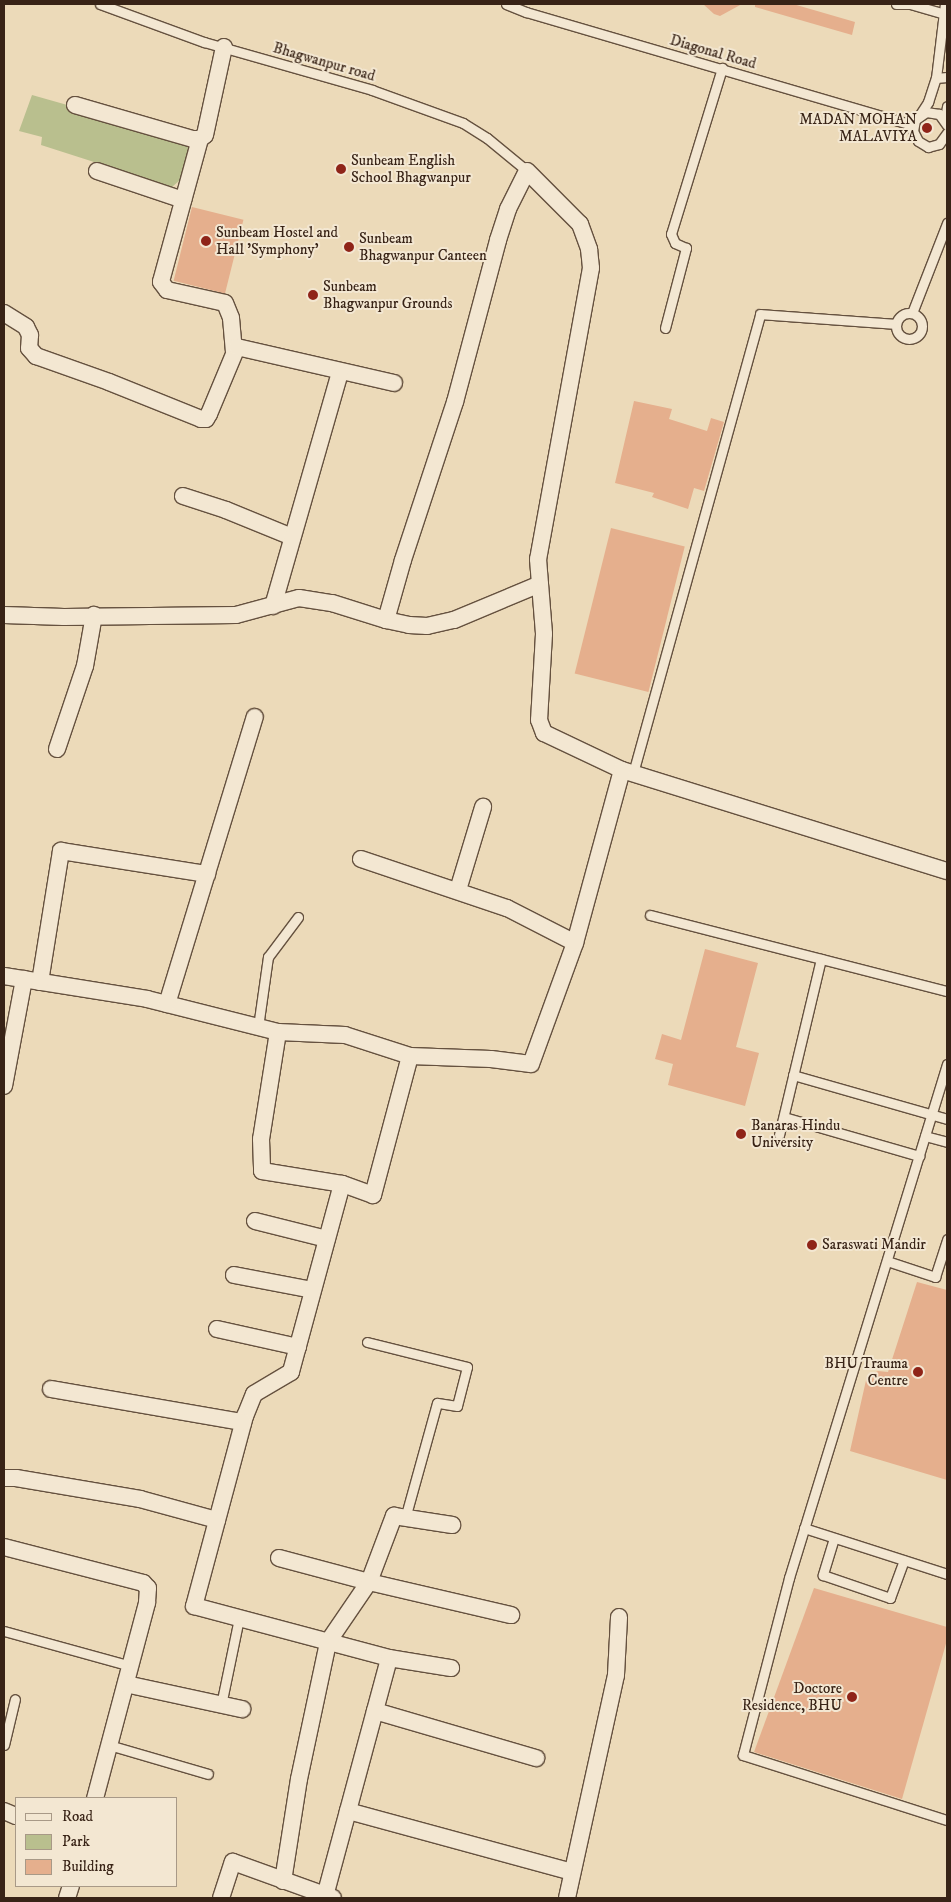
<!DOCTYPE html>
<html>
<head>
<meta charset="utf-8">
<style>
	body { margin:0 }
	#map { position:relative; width:951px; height:1902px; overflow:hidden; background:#ecdab9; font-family:"IM FELL DW Pica",serif }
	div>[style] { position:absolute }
	.green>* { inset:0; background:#b9bf8e }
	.building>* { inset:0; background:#e5af8d; transform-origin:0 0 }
	.roads { filter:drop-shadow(1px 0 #65513f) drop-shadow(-1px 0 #65513f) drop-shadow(0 1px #65513f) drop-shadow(0 -1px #65513f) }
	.lane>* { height:9px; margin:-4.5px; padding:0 4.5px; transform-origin:4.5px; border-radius:4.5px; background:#f3e7d2 }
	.lane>.ring { margin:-4.5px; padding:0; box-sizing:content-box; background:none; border:9px solid #f3e7d2; border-radius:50% }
	.street>* { height:16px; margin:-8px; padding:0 8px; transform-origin:8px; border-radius:8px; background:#f3e7d2 }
	.dots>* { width:14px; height:14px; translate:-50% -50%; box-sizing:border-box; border:2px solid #f3e7d2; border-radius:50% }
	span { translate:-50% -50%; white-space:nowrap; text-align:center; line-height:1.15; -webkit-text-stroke:4px #f3e7d2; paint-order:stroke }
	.street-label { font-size:15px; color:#382316 }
	.poi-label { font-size:15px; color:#382316 }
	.right { translate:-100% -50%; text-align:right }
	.left { translate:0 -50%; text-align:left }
	.frame { position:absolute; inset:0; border:5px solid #382316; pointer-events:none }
	.legend { position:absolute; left:15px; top:1797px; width:162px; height:90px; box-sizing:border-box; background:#f3e7d2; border:1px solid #a89987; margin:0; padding:6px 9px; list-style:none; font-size:15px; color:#382316 }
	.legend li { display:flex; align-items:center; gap:10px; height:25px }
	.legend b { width:25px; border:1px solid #a89987 }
</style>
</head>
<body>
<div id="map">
	<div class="green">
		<i style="clip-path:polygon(32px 95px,191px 140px,180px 180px,172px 187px,41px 145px,42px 137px,19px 131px)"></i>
	</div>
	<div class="building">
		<i style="clip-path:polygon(703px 4px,742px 4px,720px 16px,714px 14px)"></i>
		<i style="clip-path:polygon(755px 4px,793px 4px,855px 22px,852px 35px,755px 7px)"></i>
		<i style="left:192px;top:207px;width:53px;height:76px;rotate:14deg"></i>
		<i style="clip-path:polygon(634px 401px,672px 409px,669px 419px,707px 431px,711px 418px,724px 422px,704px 491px,694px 488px,688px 509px,652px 497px,654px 493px,615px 483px)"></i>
		<i style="left:611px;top:528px;width:76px;height:150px;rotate:14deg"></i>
		<i style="clip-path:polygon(705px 949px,758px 963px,736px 1047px,759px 1053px,745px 1106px,668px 1085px,673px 1064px,655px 1059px,662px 1034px,681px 1040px)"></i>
		<i style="clip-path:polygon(917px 1282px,947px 1290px,947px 1480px,850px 1451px,867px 1376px,878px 1371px,888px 1372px)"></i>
		<i style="clip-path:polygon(814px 1588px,947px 1627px,947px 1640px,902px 1799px,754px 1752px)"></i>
	</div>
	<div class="roads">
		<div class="lane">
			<i style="left:100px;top:4px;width:111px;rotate:20.1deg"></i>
			<i style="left:204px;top:42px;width:175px;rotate:15.9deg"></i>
			<i style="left:372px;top:90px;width:97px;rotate:19.9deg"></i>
			<i style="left:463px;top:123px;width:28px;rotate:32deg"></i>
			<i style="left:487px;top:138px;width:52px;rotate:39.5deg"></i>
			<i style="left:506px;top:4px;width:22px;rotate:22deg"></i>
			<i style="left:526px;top:12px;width:403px;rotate:16.3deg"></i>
			<i style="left:896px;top:4px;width:14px"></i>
			<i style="left:910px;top:4px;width:35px;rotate:16deg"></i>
			<i style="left:936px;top:78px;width:11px;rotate:-5deg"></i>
			<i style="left:919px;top:116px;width:17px;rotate:-57deg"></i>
			<i style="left:928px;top:102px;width:25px;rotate:-72deg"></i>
			<i style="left:936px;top:78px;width:75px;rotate:-83.1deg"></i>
			<i style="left:945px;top:119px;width:13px;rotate:-81deg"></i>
			<i style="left:947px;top:125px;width:14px;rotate:-126deg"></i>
			<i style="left:939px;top:114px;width:13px;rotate:-171deg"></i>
			<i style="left:926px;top:112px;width:14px;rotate:144deg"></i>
			<i style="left:915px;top:120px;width:11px;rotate:100deg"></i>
			<i style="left:913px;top:131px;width:11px;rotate:63deg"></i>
			<i style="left:918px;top:141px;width:12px;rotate:31deg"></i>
			<i style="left:928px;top:147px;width:11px;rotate:-15deg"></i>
			<i style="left:939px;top:144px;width:14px;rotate:-54deg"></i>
			<i style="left:912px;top:313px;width:97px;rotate:-68.7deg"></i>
			<i class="ring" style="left:896px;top:313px;width:17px;height:17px"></i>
			<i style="left:665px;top:328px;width:83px;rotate:-75.3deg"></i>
			<i style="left:686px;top:248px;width:12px;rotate:-156deg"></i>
			<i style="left:675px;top:243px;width:10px;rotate:-114deg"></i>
			<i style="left:671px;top:234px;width:174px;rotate:-72.9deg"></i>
			<i style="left:633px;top:773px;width:476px;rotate:-74.5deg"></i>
			<i style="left:760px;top:314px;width:136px;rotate:4.2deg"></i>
			<i style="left:650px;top:915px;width:307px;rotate:14.4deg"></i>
			<i style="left:258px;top:1027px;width:71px;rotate:-81.9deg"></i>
			<i style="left:268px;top:957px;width:50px;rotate:-53.1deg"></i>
			<i style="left:947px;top:1064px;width:538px;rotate:107.09deg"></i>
			<i style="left:789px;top:1578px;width:183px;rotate:104.6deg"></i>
			<i style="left:743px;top:1755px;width:214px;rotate:17.7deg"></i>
			<i style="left:793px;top:1075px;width:160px;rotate:15.9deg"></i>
			<i style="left:784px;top:1117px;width:141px;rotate:16.1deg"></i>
			<i style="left:779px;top:1135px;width:181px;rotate:-76.6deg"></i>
			<i style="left:925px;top:1136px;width:23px;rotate:15deg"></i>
			<i style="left:887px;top:1261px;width:51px;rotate:18.4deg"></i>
			<i style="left:935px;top:1277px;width:40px;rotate:-72deg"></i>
			<i style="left:367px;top:1342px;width:103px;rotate:14deg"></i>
			<i style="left:467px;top:1367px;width:40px;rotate:104.4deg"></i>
			<i style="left:457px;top:1406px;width:20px;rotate:-171deg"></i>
			<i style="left:437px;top:1403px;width:119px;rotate:105.5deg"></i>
			<i style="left:804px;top:1528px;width:150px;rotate:17.8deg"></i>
			<i style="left:834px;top:1538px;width:39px;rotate:107deg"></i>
			<i style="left:823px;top:1575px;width:71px;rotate:18.9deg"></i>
			<i style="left:890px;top:1598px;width:40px;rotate:-69.8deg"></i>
			<i style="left:4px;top:1631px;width:132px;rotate:15.4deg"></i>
			<i style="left:221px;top:1705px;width:89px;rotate:-78.3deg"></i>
			<i style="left:4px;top:1745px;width:47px;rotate:-76.6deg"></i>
			<i style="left:109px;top:1745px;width:103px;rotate:16.3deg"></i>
		</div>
		<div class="street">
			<i style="left:75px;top:105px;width:123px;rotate:16.1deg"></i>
			<i style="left:193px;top:139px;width:7px"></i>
			<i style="left:200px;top:139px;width:6px;rotate:-39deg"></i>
			<i style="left:205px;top:135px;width:90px;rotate:-77.8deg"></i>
			<i style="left:200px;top:139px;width:148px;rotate:105.3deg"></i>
			<i style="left:161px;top:282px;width:10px;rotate:53deg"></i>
			<i style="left:167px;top:290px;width:59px;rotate:12.6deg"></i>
			<i style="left:225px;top:303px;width:16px;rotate:68deg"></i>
			<i style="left:231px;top:318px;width:33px;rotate:85deg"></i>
			<i style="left:97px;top:171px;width:91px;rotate:18.6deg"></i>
			<i style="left:4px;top:313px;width:26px;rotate:32deg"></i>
			<i style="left:26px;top:327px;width:9px;rotate:63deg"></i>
			<i style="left:30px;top:335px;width:13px;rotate:94deg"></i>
			<i style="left:29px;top:348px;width:11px;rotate:49deg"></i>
			<i style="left:36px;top:356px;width:77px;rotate:19.6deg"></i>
			<i style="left:109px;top:382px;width:99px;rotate:21.9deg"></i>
			<i style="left:201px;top:419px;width:5px"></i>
			<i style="left:206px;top:419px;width:6px;rotate:-59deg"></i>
			<i style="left:209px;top:414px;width:73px;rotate:-67.3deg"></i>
			<i style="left:237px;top:347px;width:161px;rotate:12.9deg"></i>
			<i style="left:183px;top:496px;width:45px;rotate:18deg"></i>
			<i style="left:226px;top:510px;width:71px;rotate:22.2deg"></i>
			<i style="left:273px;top:606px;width:243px;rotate:-74deg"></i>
			<i style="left:4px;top:615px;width:60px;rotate:1.9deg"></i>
			<i style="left:64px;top:617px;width:172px;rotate:-0.7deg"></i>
			<i style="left:236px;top:615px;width:65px;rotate:-15.1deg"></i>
			<i style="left:299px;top:598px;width:33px;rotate:9deg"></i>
			<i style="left:332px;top:603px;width:57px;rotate:17.5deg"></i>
			<i style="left:386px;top:620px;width:24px;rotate:12deg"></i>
			<i style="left:409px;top:625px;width:18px;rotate:3deg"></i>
			<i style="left:427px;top:626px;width:28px;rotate:-13deg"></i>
			<i style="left:454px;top:620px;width:93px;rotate:-22.7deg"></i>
			<i style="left:386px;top:620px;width:62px;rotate:-74.2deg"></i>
			<i style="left:403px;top:560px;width:166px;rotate:-71.8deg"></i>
			<i style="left:455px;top:402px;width:168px;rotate:-75.1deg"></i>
			<i style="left:498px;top:240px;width:33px;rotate:-72deg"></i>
			<i style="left:508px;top:209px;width:42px;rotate:-63.4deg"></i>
			<i style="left:527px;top:171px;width:75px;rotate:45deg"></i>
			<i style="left:580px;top:224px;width:27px;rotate:70deg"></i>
			<i style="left:589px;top:249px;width:19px;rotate:84deg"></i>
			<i style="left:591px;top:268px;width:296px;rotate:100.3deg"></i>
			<i style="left:538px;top:559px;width:75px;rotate:85.4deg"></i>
			<i style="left:544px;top:634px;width:86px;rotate:93.3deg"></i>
			<i style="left:539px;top:720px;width:14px;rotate:69deg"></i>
			<i style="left:544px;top:733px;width:86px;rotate:25.4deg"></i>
			<i style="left:622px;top:770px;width:340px;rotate:17.3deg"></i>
			<i style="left:57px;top:749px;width:88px;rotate:-71.4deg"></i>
			<i style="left:85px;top:666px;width:52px;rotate:-80deg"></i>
			<i style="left:361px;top:859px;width:154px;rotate:18.6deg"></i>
			<i style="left:507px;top:908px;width:76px;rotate:27.2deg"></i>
			<i style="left:458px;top:890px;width:87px;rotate:-73.2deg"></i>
			<i style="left:4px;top:976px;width:145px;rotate:9.1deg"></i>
			<i style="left:147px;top:999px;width:135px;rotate:14.1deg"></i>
			<i style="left:278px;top:1032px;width:67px;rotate:2.6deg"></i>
			<i style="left:345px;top:1035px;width:68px;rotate:17.9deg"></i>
			<i style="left:410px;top:1056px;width:81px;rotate:2.1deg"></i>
			<i style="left:491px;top:1059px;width:40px;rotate:7.1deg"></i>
			<i style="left:531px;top:1064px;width:129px;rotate:-70deg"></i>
			<i style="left:575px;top:943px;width:179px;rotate:-74.8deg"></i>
			<i style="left:40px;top:982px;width:133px;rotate:-80.9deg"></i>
			<i style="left:61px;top:851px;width:148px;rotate:9deg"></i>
			<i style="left:167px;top:1004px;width:300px;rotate:-73deg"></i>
			<i style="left:278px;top:1032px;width:108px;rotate:99deg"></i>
			<i style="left:261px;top:1139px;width:32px;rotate:88deg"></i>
			<i style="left:262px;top:1171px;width:81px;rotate:9.2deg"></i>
			<i style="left:410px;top:1056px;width:144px;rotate:104.9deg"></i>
			<i style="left:373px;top:1195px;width:33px;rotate:-160deg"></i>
			<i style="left:342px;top:1184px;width:195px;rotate:105.2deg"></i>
			<i style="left:291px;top:1372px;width:43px;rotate:149.3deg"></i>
			<i style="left:254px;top:1394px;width:24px;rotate:112deg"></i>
			<i style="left:245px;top:1416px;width:197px;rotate:105deg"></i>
			<i style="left:194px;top:1606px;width:202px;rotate:14.9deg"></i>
			<i style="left:389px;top:1658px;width:63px;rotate:9.2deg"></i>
			<i style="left:4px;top:1086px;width:109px;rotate:-79.4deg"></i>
			<i style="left:255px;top:1221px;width:74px;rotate:14deg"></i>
			<i style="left:234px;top:1275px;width:80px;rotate:10.8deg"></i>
			<i style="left:217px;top:1329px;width:83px;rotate:12.5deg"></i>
			<i style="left:51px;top:1389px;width:195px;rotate:9.8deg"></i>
			<i style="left:4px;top:1478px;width:12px"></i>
			<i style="left:16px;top:1478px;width:126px;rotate:9.6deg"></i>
			<i style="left:140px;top:1499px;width:80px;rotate:15.3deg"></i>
			<i style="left:4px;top:1547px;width:144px;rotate:14.5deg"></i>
			<i style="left:143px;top:1583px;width:7px;rotate:45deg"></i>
			<i style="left:148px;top:1588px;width:15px;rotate:94deg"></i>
			<i style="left:147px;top:1603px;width:202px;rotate:104.9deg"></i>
			<i style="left:279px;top:1558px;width:93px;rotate:14.9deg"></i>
			<i style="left:369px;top:1582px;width:71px;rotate:-69.3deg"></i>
			<i style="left:394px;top:1516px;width:59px;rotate:8.8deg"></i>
			<i style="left:126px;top:1684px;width:119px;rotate:12.2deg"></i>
			<i style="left:375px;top:1711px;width:168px;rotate:16.3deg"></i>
			<i style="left:4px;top:1811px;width:13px;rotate:23deg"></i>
			<i style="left:348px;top:1811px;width:232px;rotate:15.2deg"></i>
			<i style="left:283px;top:1881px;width:103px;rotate:-81.1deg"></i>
			<i style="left:299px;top:1779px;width:140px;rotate:-78deg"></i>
			<i style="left:328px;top:1642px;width:73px;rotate:-55.7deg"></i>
			<i style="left:369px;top:1582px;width:146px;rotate:13.1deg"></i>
			<i style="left:325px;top:1896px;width:246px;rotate:-74.9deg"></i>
			<i style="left:67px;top:1898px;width:13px;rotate:-72deg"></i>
			<i style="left:221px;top:1898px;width:38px;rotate:-72deg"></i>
			<i style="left:233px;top:1862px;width:106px;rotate:19.8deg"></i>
			<i style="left:567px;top:1898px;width:228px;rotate:-77.6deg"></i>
			<i style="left:616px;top:1675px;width:58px;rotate:-87deg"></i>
		</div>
	</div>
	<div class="dots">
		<i style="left:927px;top:128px;background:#8f2418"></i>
		<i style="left:341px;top:169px;background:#8f2418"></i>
		<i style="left:206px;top:241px;background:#8f2418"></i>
		<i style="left:349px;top:247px;background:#8f2418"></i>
		<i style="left:313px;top:295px;background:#8f2418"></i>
		<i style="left:741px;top:1134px;background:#8f2418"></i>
		<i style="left:812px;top:1245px;background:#8f2418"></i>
		<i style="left:918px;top:1372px;background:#8f2418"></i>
		<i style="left:852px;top:1697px;background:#8f2418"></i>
	</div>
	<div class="street-label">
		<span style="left:713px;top:52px;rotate:16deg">Diagonal Road</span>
		<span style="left:324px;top:62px;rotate:16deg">Bhagwanpur road</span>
	</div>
	<div class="poi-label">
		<span class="right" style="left:917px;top:128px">MADAN MOHAN<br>MALAVIYA</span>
		<span class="left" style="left:351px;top:169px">Sunbeam English<br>School Bhagwanpur</span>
		<span class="left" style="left:216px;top:241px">Sunbeam Hostel and<br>Hall 'Symphony'</span>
		<span class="left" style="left:359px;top:247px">Sunbeam<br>Bhagwanpur Canteen</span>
		<span class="left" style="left:323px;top:295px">Sunbeam<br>Bhagwanpur Grounds</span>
		<span class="left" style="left:751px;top:1134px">Banaras Hindu<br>University</span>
		<span class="left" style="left:822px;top:1245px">Saraswati Mandir</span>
		<span class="right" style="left:908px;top:1372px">BHU Trauma<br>Centre</span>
		<span class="right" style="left:842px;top:1697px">Doctore<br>Residence, BHU</span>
	</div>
	<div class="frame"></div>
	<ul class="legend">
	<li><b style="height:6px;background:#f3e7d2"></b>Road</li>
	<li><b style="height:14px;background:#b9bf8e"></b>Park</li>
	<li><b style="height:14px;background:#e5af8d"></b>Building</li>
	</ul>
</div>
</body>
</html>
